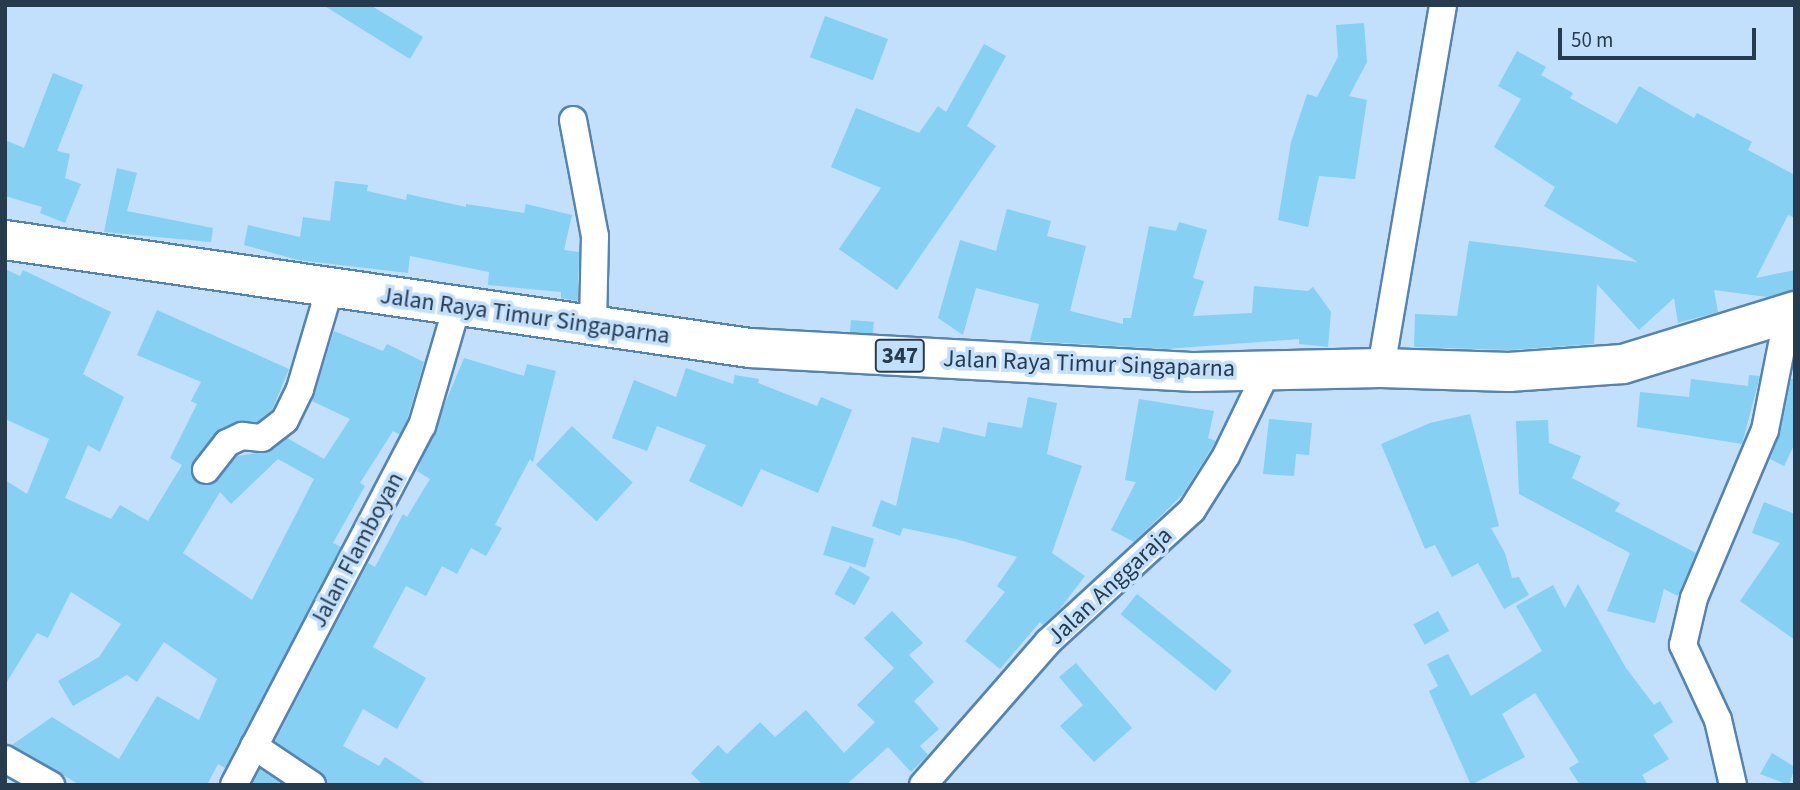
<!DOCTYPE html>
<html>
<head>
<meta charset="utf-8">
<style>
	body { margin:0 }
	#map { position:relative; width:1800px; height:790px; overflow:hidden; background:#c2dffc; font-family:"Source Sans 3",sans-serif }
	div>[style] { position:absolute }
	.building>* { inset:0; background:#85d0f3; transform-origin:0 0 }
	.roads { filter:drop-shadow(2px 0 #5684b1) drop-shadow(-2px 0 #5684b1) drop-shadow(0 2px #5684b1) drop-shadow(0 -2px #5684b1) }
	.minor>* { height:26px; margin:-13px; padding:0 13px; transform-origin:13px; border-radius:13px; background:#fff }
	.primary>* { height:38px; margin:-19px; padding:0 19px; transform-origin:19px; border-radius:19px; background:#fff }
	span { translate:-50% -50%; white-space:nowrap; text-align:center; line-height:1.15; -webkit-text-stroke:7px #c2dffc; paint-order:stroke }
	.shield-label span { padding:2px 5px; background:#c2dffc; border:2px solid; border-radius:5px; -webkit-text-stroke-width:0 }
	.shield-label { font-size:23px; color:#273b4e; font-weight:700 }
	.street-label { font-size:24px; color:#273b4e }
	.frame { position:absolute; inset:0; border:7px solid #273b4e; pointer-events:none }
	.scale { position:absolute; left:1558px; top:28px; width:198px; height:32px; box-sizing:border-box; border:4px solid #273b4e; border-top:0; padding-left:9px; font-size:21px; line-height:24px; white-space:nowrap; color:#273b4e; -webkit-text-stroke:5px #c2dffc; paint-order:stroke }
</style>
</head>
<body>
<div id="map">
	<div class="building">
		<i style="clip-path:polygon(323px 5px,370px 5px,423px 37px,410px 59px)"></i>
		<i style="left:825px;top:16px;width:67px;height:44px;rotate:20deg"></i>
		<i style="clip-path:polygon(1364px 23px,1367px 62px,1349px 96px,1367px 100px,1355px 179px,1319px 176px,1308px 227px,1278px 220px,1291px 142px,1307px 94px,1317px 97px,1338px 57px,1336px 25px)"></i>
		<i style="clip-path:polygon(984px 44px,1006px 56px,967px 126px,996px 146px,897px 290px,839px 249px,881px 188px,831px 167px,856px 108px,919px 133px,938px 106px,946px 112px)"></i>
		<i style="clip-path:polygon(1517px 51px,1546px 67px,1541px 75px,1573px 93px,1570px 98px,1617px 124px,1639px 86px,1694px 118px,1697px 113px,1752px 142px,1748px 150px,1795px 175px,1795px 218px,1788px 215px,1756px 278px,1795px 270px,1795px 290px,1767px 297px,1714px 290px,1718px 312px,1678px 323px,1674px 298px,1639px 330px,1597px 284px,1594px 344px,1509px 350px,1414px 347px,1415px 314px,1457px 316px,1469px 241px,1638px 262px,1544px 206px,1555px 187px,1494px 147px,1521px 99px,1498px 86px)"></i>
		<i style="clip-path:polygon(53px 73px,83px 85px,57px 151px,70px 154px,65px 178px,81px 184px,65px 223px,40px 213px,42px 207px,5px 196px,5px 140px,24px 148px)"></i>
		<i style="clip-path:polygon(117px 168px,137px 173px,127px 211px,213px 228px,211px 242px,104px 232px)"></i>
		<i style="clip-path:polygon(335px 181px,368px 185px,367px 191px,406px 200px,407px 194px,466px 207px,466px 204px,524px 213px,526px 204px,572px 215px,564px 250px,579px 252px,578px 301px,561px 298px,561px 292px,488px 285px,489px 272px,410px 256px,408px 273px,298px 260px,244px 245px,248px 225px,300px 237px,303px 217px,330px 221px)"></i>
		<i style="clip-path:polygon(1007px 209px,1051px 221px,1047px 236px,1086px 246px,1070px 311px,1123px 324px,1123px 318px,1131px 318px,1149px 226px,1176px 231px,1179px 222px,1207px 230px,1193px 278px,1204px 281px,1193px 316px,1252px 313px,1254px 286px,1308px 291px,1313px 287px,1331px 312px,1328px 347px,1299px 344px,1299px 339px,1166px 349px,1030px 341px,1039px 304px,976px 288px,963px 335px,938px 318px,960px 240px,996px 251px)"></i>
		<i style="clip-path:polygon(evenodd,5px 269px,20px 276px,23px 270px,111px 312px,83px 374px,124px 397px,100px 452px,88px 445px,65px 498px,111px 519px,120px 505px,148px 521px,182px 465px,170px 458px,197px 404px,191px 401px,201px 382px,137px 355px,157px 310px,289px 369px,272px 410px,257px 422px,236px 422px,220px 429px,194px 460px,191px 475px,203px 485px,218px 480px,237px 456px,271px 451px,287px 438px,324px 459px,350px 419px,312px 401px,334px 331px,383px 351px,387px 344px,424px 362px,407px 420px,400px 435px,393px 431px,360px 483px,365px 486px,333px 543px,341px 547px,225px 768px,218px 764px,207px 785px,80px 785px,12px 745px,52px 717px,119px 759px,157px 696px,199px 720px,217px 679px,164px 642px,137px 682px,127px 675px,73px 706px,58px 681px,99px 657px,121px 624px,71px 592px,48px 638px,37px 633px,5px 685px,5px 480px,27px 494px,49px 439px,5px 419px,5px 269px,278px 459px,314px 479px,252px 600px,183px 553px,220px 492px,231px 504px,278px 459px)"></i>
		<i style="left:851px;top:320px;width:23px;height:12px;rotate:5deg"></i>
		<i style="clip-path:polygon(464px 358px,524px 376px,527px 364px,556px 371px,533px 462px,530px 459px,495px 525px,502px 528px,486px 556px,471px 548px,457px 574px,442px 566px,426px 596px,406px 586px,373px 647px,426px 678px,397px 729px,363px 709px,343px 746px,379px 766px,385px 757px,428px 785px,328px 785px,321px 772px,275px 741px,368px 563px,375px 567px,403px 514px,407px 517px,430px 479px,417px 471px)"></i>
		<i style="clip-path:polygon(686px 368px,733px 384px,735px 375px,759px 379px,758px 383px,817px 406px,821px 397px,852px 410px,818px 493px,761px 469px,742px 507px,689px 481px,706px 445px,657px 426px,647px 451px,612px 438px,634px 380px,676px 397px)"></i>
		<i style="clip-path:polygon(1749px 375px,1760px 376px,1742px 444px,1637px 427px,1640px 392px,1689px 397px,1691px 379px,1748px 386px)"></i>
		<i style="clip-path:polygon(1791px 379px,1795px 379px,1795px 443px,1784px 466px,1770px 459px,1780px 433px)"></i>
		<i style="clip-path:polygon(1028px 397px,1057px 403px,1047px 454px,1082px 466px,1052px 553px,1085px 576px,1059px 610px,1043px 625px,1040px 622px,1000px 669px,965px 641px,1005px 592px,997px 586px,1017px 557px,956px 539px,903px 528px,900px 536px,872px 526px,881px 500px,896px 506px,912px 437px,939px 443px,943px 427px,985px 437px,988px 422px,1022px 428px)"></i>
		<i style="clip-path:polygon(1139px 399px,1214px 411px,1208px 438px,1216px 441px,1183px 494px,1134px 542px,1111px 530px,1136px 482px,1125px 480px)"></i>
		<i style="clip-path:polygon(1470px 414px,1499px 526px,1491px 528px,1505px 553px,1512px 578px,1519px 577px,1529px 595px,1504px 609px,1478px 563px,1452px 577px,1435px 545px,1425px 549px,1381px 444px,1430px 423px)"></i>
		<i style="clip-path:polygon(1269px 419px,1312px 423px,1309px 455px,1296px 454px,1294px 476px,1263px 474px)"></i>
		<i style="clip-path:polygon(1548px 420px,1549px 443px,1581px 456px,1572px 478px,1620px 503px,1615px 511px,1696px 553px,1678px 596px,1664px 589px,1655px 623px,1607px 611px,1630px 553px,1519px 494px,1516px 421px)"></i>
		<i style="left:572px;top:426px;width:83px;height:53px;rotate:43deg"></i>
		<i style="clip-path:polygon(1764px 502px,1795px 514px,1795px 640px,1740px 601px,1780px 543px,1752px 533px)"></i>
		<i style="left:832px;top:526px;width:44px;height:30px;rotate:17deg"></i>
		<i style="left:850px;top:566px;width:23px;height:32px;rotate:29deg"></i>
		<i style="clip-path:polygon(1578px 584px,1626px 668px,1654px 705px,1660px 701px,1673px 722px,1653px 735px,1669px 759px,1642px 775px,1648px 785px,1580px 785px,1569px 768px,1579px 762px,1535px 693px,1502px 714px,1525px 757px,1471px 785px,1429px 691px,1438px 686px,1427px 664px,1448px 654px,1471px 696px,1542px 651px,1516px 606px,1553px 585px,1565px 608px)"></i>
		<i style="left:1137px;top:594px;width:122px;height:26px;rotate:39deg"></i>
		<i style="clip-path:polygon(892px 611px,923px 643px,909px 655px,934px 682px,914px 701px,939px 729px,920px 746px,928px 755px,911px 772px,888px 747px,846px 785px,703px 785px,691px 773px,718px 745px,727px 754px,760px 722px,775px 737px,806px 710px,844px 753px,875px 722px,857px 705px,894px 668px,864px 638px)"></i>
		<i style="left:1438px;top:611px;width:23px;height:28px;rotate:61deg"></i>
		<i style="clip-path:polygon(1076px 663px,1132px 728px,1094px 762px,1060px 726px,1083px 705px,1059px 677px)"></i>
		<i style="clip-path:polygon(1772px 753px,1795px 767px,1789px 785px,1760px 774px)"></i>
		<i style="clip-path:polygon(260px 769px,283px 785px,252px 785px)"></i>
	</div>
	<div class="roads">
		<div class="minor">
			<i style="left:573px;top:120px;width:118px;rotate:79.3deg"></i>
			<i style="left:595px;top:236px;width:89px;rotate:91.3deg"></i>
			<i style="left:1381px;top:368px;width:368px;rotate:-80.3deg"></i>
			<i style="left:206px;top:470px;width:34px;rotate:-52deg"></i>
			<i style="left:227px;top:443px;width:17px;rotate:-25deg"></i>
			<i style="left:242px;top:436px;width:20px;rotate:6deg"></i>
			<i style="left:262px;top:438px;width:29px;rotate:-38deg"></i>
			<i style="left:285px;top:420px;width:34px;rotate:-64deg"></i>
			<i style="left:300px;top:389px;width:105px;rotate:-73.5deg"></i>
			<i style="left:254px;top:746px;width:70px;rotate:33.9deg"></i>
			<i style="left:5px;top:759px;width:53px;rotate:29.5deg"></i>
			<i style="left:234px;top:785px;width:405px;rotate:-62.4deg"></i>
			<i style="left:422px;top:426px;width:125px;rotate:-73.7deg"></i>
			<i style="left:923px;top:785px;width:190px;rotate:-48.8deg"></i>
			<i style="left:1048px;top:642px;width:195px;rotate:-42.5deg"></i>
			<i style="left:1192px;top:510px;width:64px;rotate:-57.8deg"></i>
			<i style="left:1226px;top:456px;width:97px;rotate:-64.2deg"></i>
			<i style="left:1733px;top:785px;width:67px;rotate:-103deg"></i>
			<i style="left:1718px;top:720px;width:83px;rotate:-115deg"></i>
			<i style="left:1683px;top:645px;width:48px;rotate:-76.8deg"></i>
			<i style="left:1694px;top:598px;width:182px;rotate:-67.1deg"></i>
			<i style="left:1765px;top:430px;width:118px;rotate:-78.8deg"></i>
		</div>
		<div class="primary">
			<i style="left:5px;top:240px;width:753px;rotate:8.25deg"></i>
			<i style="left:750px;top:348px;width:446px;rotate:3.1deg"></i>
			<i style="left:1195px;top:372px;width:186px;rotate:-1.2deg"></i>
			<i style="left:1381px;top:368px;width:128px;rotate:1.8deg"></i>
			<i style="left:1509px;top:372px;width:114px;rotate:-4deg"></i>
			<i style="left:1623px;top:364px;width:180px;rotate:-17.1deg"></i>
		</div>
	</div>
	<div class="shield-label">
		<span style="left:900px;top:356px">347</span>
	</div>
	<div class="street-label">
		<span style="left:525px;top:316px;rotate:8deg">Jalan Raya Timur Singaparna</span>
		<span style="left:1089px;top:364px;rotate:2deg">Jalan Raya Timur Singaparna</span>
		<span style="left:357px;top:550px;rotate:-62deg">Jalan Flamboyan</span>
		<span style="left:1110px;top:586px;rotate:-43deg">Jalan Anggaraja</span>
	</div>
	<div class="frame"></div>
	<div class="scale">50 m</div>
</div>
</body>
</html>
